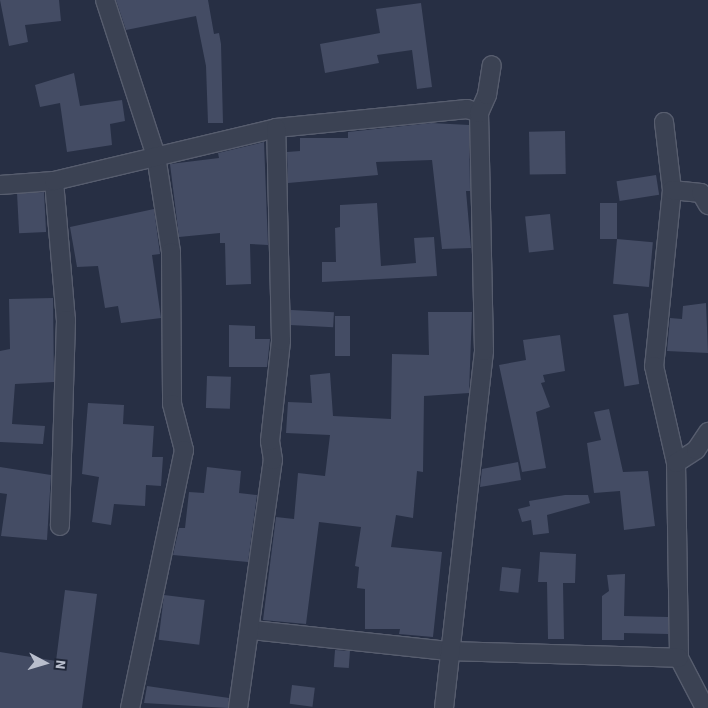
<!DOCTYPE html>
<html>
<head>
<meta charset="utf-8">
<style>
	body { margin:0 }
	#map { position:relative; width:708px; height:708px; overflow:hidden; background:#272f44; font-family:"Source Sans 3",sans-serif }
	div>[style] { position:absolute }
	.building>* { inset:0; background:#444c64; transform-origin:0 0 }
	.roads { filter:drop-shadow(1px 0 #575d6e) drop-shadow(-1px 0 #575d6e) drop-shadow(0 1px #575d6e) drop-shadow(0 -1px #575d6e) }
	.minor>* { height:18px; margin:-9px; padding:0 9px; transform-origin:9px; border-radius:9px; background:#3b4253 }
	span { translate:-50% -50%; white-space:nowrap; text-align:center; line-height:1.15; -webkit-text-stroke:5px #202739; paint-order:stroke }
	.north { position:absolute; left:20px; top:638px; width:50px; height:50px; -webkit-text-stroke:4px #202739; paint-order:stroke; rotate:96deg; font-size:14px; font-weight:700; line-height:20px; text-align:center; color:#b9becd }
	.north::after { content:''; display:block; margin:auto; width:18px; height:22px; background:#b9becd; clip-path:polygon(50% 0,100% 100%,50% 72%,0 100%) }
</style>
</head>
<body>
<div id="map">
	<div class="building">
		<i style="clip-path:polygon(0 0,59px 0,61px 21px,25px 25px,28px 42px,9px 46px)"></i>
		<i style="clip-path:polygon(116px 0,208px 0,214px 34px,219px 33px,221px 44px,223px 123px,208px 123px,206px 66px,196px 16px,126px 30px)"></i>
		<i style="clip-path:polygon(421px 3px,432px 87px,417px 89px,412px 50px,377px 55px,379px 63px,325px 73px,320px 44px,380px 33px,376px 9px)"></i>
		<i style="clip-path:polygon(74px 73px,80px 106px,122px 100px,125px 121px,110px 124px,112px 145px,67px 152px,60px 103px,40px 107px,35px 85px)"></i>
		<i style="clip-path:polygon(431px 123px,469px 125px,470px 191px,466px 191px,471px 248px,442px 249px,432px 160px,376px 162px,378px 175px,288px 183px,287px 152px,300px 151px,300px 138px,348px 138px,348px 132px)"></i>
		<i style="left:565px;top:131px;width:43px;height:36px;rotate:89deg"></i>
		<i style="clip-path:polygon(264px 142px,268px 245px,250px 244px,251px 284px,226px 285px,225px 243px,220px 243px,220px 233px,179px 237px,170px 164px,219px 158px,218px 153px)"></i>
		<i style="left:656px;top:175px;width:20px;height:40px;rotate:81deg"></i>
		<i style="left:44px;top:192px;width:40px;height:27px;rotate:87deg"></i>
		<i style="clip-path:polygon(377px 203px,381px 266px,416px 263px,414px 238px,434px 237px,437px 276px,322px 282px,322px 262px,336px 262px,335px 228px,340px 227px,340px 205px)"></i>
		<i style="left:600px;top:203px;width:17px;height:36px"></i>
		<i style="clip-path:polygon(154px 209px,160px 254px,152px 255px,161px 318px,121px 323px,118px 306px,105px 308px,98px 266px,77px 267px,70px 227px)"></i>
		<i style="left:550px;top:214px;width:36px;height:25px;rotate:84deg"></i>
		<i style="left:617px;top:239px;width:36px;height:45px;rotate:5deg"></i>
		<i style="clip-path:polygon(53px 298px,54px 382px,15px 384px,12px 424px,45px 426px,43px 444px,0 442px,0 351px,10px 349px,9px 299px)"></i>
		<i style="clip-path:polygon(706px 303px,708px 353px,667px 351px,670px 318px,682px 319px,683px 306px)"></i>
		<i style="left:291px;top:310px;width:43px;height:15px;rotate:3deg"></i>
		<i style="clip-path:polygon(428px 312px,472px 312px,469px 393px,424px 396px,423px 472px,417px 471px,413px 518px,396px 515px,391px 547px,442px 552px,433px 637px,399px 634px,400px 629px,365px 629px,365px 589px,357px 588px,359px 567px,355px 566px,361px 527px,319px 522px,306px 624px,263px 620px,276px 517px,294px 519px,298px 473px,325px 476px,330px 435px,286px 433px,288px 402px,312px 403px,310px 375px,330px 373px,333px 416px,391px 419px,392px 354px,429px 355px)"></i>
		<i style="left:628px;top:313px;width:72px;height:15px;rotate:81deg"></i>
		<i style="left:335px;top:316px;width:15px;height:40px"></i>
		<i style="clip-path:polygon(229px 325px,255px 326px,255px 339px,270px 339px,267px 367px,229px 367px)"></i>
		<i style="clip-path:polygon(560px 335px,565px 371px,543px 375px,545px 382px,541px 383px,550px 407px,536px 412px,546px 468px,522px 472px,499px 365px,526px 360px,523px 340px)"></i>
		<i style="left:207px;top:376px;width:24px;height:32px;rotate:2deg"></i>
		<i style="clip-path:polygon(88px 403px,124px 405px,123px 424px,154px 426px,152px 457px,163px 457px,161px 486px,146px 485px,145px 506px,114px 504px,111px 525px,92px 522px,99px 477px,82px 474px)"></i>
		<i style="clip-path:polygon(609px 409px,623px 472px,648px 471px,655px 526px,624px 530px,620px 491px,594px 493px,587px 443px,601px 440px,594px 412px)"></i>
		<i style="clip-path:polygon(518px 462px,521px 480px,480px 487px,482px 469px)"></i>
		<i style="clip-path:polygon(0 467px,51px 475px,47px 540px,1px 536px,7px 494px,0 493px)"></i>
		<i style="clip-path:polygon(207px 467px,241px 471px,239px 493px,257px 495px,248px 562px,173px 555px,179px 528px,185px 528px,189px 492px,204px 493px)"></i>
		<i style="clip-path:polygon(565px 495px,588px 495px,590px 503px,547px 515px,549px 533px,533px 535px,531px 520px,522px 522px,518px 509px,530px 506px,529px 501px)"></i>
		<i style="clip-path:polygon(540px 552px,576px 554px,575px 583px,563px 583px,564px 639px,548px 639px,547px 582px,538px 582px)"></i>
		<i style="left:502px;top:567px;width:19px;height:24px;rotate:6deg"></i>
		<i style="clip-path:polygon(625px 574px,624px 616px,668px 617px,668px 634px,624px 633px,624px 640px,602px 640px,602px 596px,609px 591px,607px 575px)"></i>
		<i style="clip-path:polygon(65px 590px,97px 594px,82px 708px,0 708px,0 652px,56px 661px)"></i>
		<i style="left:164px;top:595px;width:41px;height:45px;rotate:7deg"></i>
		<i style="left:335px;top:650px;width:15px;height:17px;rotate:4deg"></i>
		<i style="left:292px;top:685px;width:23px;height:19px;rotate:7deg"></i>
		<i style="clip-path:polygon(147px 686px,229px 698px,228px 708px,144px 703px)"></i>
	</div>
	<div class="roads">
		<div class="minor">
			<i style="left:105px;top:0;width:164px;rotate:71.9deg"></i>
			<i style="left:156px;top:156px;width:97px;rotate:81.1deg"></i>
			<i style="left:171px;top:252px;width:152px;rotate:89.6deg"></i>
			<i style="left:172px;top:404px;width:48px;rotate:75.4deg"></i>
			<i style="left:184px;top:450px;width:264px;rotate:101.8deg"></i>
			<i style="left:664px;top:122px;width:68px;rotate:83.3deg"></i>
			<i style="left:672px;top:190px;width:177px;rotate:95.8deg"></i>
			<i style="left:654px;top:366px;width:99px;rotate:77.2deg"></i>
			<i style="left:676px;top:463px;width:195px;rotate:89.1deg"></i>
			<i style="left:679px;top:658px;width:56px;rotate:62.5deg"></i>
			<i style="left:54px;top:181px;width:140px;rotate:85.1deg"></i>
			<i style="left:66px;top:320px;width:206px;rotate:91.7deg"></i>
			<i style="left:0;top:185px;width:54px;rotate:-4.2deg"></i>
			<i style="left:54px;top:181px;width:228px;rotate:-13.4deg"></i>
			<i style="left:276px;top:128px;width:192px;rotate:-5.7deg"></i>
			<i style="left:467px;top:109px;width:13px;rotate:18deg"></i>
			<i style="left:672px;top:190px;width:29px;rotate:6deg"></i>
			<i style="left:701px;top:193px;width:14px;rotate:60deg"></i>
			<i style="left:676px;top:463px;width:24px;rotate:-33deg"></i>
			<i style="left:696px;top:450px;width:22px;rotate:-56deg"></i>
			<i style="left:252px;top:630px;width:197px;rotate:6.1deg"></i>
			<i style="left:448px;top:651px;width:231px;rotate:1.7deg"></i>
			<i style="left:238px;top:708px;width:250px;rotate:-82deg"></i>
			<i style="left:273px;top:460px;width:19px;rotate:-99deg"></i>
			<i style="left:270px;top:441px;width:101px;rotate:-83.7deg"></i>
			<i style="left:281px;top:341px;width:213px;rotate:-91.3deg"></i>
			<i style="left:444px;top:708px;width:359px;rotate:-83.6deg"></i>
			<i style="left:484px;top:351px;width:238px;rotate:-91.2deg"></i>
			<i style="left:479px;top:113px;width:20px;rotate:-66deg"></i>
			<i style="left:487px;top:95px;width:30px;rotate:-81deg"></i>
		</div>
	</div>
	<div class="north">N</div>
</div>
</body>
</html>
